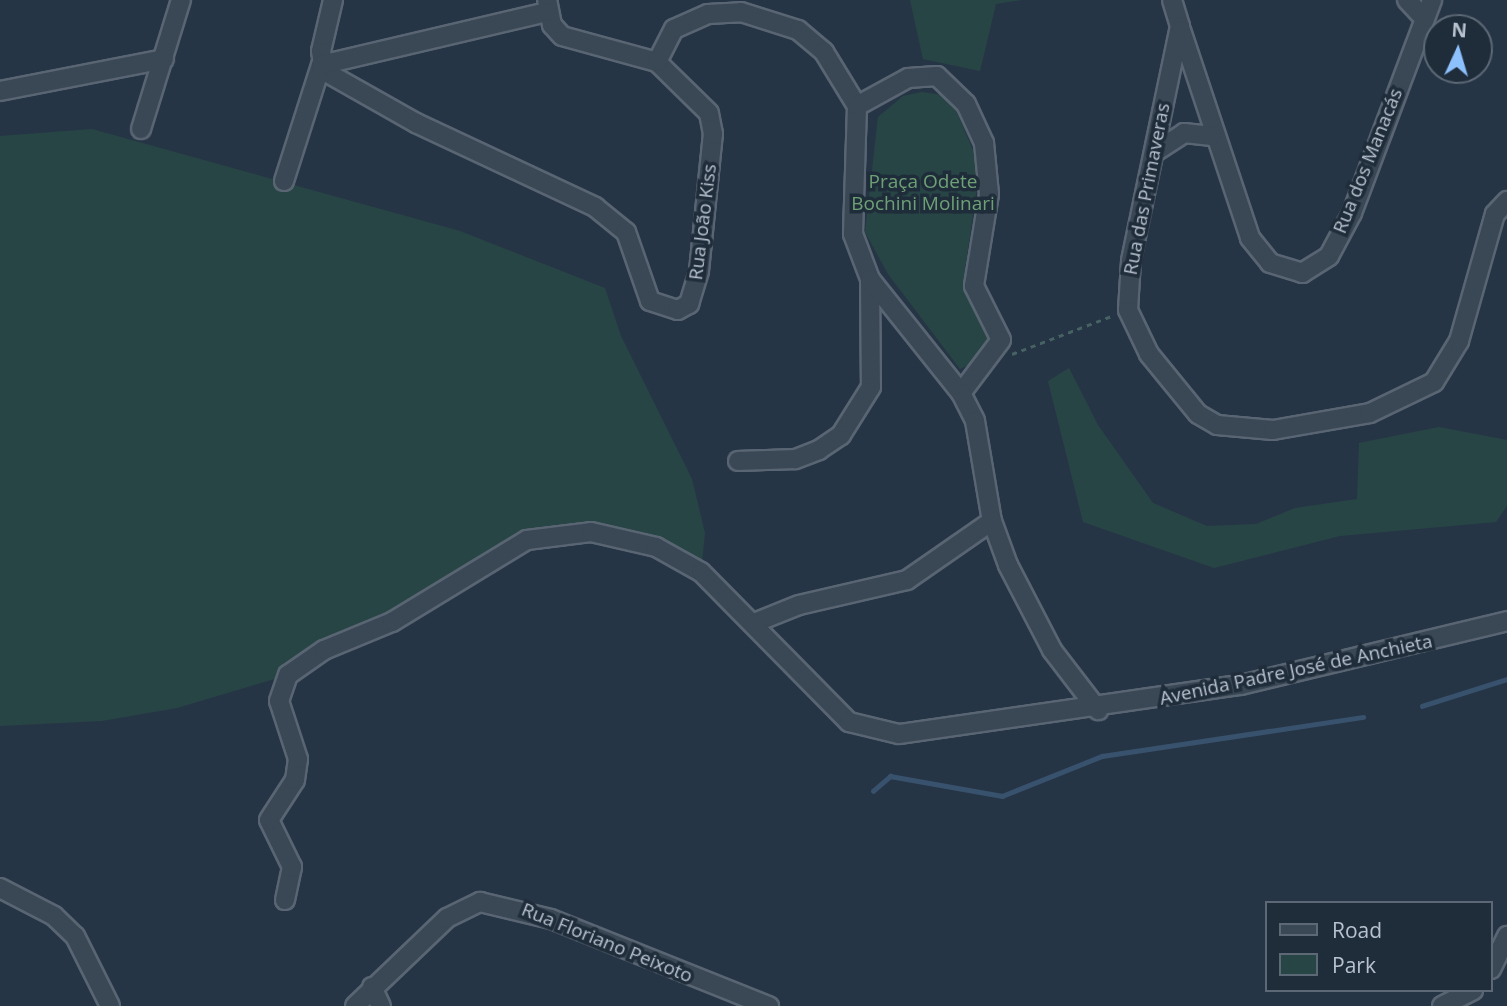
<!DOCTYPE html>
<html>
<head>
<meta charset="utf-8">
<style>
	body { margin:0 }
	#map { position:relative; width:1507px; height:1006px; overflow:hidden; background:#263545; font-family:"Open Sans",sans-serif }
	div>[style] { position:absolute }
	.green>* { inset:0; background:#284546 }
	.stream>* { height:4.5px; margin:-2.25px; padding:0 2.25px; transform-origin:2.25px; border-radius:2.25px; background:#38526d }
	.path>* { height:2.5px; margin-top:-1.25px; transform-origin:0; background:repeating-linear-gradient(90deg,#466262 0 5px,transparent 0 10px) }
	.roads { filter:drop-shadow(2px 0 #596572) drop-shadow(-2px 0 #596572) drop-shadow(0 2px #596572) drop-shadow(0 -2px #596572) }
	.minor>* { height:18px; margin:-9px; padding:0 9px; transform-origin:9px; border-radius:9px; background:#3a4755 }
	span { translate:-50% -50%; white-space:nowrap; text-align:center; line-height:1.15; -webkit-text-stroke:7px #1f2c3a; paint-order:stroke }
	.street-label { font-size:19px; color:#b8c2ce }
	.park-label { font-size:19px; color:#6ea076 }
	.legend { position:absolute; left:1265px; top:901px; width:228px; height:91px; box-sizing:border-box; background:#1f2c3a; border:2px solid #5c6875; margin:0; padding:9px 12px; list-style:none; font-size:21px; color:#b8c2ce }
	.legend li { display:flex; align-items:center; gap:14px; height:35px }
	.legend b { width:35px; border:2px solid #5c6875 }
	.north { position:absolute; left:1423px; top:14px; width:70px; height:70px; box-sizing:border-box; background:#1f2c3a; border:2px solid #5c6875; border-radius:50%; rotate:4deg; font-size:19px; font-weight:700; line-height:28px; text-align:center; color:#b8c2ce }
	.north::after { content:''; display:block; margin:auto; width:24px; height:32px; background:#8dc1fe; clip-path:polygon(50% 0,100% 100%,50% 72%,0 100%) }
</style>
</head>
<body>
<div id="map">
	<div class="green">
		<i style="clip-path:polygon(910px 0,1022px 0,996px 4px,980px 71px,923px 59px)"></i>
		<i style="clip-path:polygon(922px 92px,950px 96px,980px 167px,965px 270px,990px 325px,992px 346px,990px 355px,960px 369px,888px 274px,865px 232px,878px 117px,903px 96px)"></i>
		<i style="clip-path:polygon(92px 129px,460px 231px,605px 288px,621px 336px,692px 479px,705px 533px,701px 572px,656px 547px,556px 534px,288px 675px,177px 708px,102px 721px,0 726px,0 136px)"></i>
		<i style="clip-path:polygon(1069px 368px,1098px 425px,1153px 503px,1207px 526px,1256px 524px,1295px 508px,1357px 499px,1359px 443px,1439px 427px,1507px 440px,1507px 506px,1496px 522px,1340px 536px,1214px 568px,1083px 522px,1048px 381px)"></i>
	</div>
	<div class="stream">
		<i style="left:1422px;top:706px;width:89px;rotate:-17.6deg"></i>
		<i style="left:873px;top:791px;width:23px;rotate:-41deg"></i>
		<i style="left:890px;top:776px;width:114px;rotate:10.1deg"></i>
		<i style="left:1002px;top:796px;width:108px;rotate:-21.8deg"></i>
		<i style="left:1102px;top:756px;width:264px;rotate:-8.5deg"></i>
	</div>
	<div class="path">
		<i style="left:1012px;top:354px;width:109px;rotate:-20.9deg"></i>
	</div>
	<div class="roads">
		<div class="minor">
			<i style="left:333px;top:0;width:52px;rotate:103.2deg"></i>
			<i style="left:321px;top:51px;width:20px;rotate:81deg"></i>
			<i style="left:324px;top:71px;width:106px;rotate:29.5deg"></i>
			<i style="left:416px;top:123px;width:198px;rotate:25.1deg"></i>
			<i style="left:595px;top:207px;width:40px;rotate:39deg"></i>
			<i style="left:626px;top:232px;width:73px;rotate:70.8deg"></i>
			<i style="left:650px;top:301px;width:29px;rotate:18deg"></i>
			<i style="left:678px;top:310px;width:13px;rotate:-29deg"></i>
			<i style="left:689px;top:304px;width:34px;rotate:-73deg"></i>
			<i style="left:699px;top:271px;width:138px;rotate:-84.2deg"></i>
			<i style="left:713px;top:134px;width:21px;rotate:-101deg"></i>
			<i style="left:709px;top:113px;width:73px;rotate:-135.6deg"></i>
			<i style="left:657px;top:62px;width:98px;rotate:-164.7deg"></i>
			<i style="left:562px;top:36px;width:15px;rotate:-132deg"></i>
			<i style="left:552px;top:25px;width:25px;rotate:-101deg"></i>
			<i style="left:1172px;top:0;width:27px;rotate:73deg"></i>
			<i style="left:1180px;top:26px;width:240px;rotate:101.8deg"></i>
			<i style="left:1131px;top:261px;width:49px;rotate:93.5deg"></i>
			<i style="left:1128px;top:310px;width:49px;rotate:64.5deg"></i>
			<i style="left:1149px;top:354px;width:77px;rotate:50.8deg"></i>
			<i style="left:1198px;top:414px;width:22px;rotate:30deg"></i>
			<i style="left:1217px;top:425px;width:56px;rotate:5.1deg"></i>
			<i style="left:1273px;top:430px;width:98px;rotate:-9.9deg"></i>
			<i style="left:1370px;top:413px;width:71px;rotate:-25.8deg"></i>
			<i style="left:1434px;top:382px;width:48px;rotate:-58.6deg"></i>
			<i style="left:1459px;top:341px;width:132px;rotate:-74.2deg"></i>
			<i style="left:1495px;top:214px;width:18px;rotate:-47deg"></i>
			<i style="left:1407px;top:0;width:23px;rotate:47deg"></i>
			<i style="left:1181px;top:30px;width:219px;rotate:71.6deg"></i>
			<i style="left:1250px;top:238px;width:32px;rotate:51deg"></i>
			<i style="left:1270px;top:263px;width:34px;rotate:17deg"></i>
			<i style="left:1302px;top:273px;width:32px;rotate:-32deg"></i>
			<i style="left:1329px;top:256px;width:49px;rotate:-61.9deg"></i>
			<i style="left:1352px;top:213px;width:228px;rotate:-69.4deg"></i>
			<i style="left:657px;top:62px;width:37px;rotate:-63deg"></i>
			<i style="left:674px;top:29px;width:37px;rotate:-24deg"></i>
			<i style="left:708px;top:14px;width:33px;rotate:-3deg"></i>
			<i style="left:741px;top:12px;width:60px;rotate:17.5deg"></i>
			<i style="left:798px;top:30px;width:34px;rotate:40deg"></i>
			<i style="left:824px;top:52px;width:63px;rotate:58.6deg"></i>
			<i style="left:857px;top:106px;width:128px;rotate:91.8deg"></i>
			<i style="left:853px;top:234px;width:48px;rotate:69.3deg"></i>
			<i style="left:870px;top:279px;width:108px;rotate:89.5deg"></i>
			<i style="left:871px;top:387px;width:57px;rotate:122deg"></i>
			<i style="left:841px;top:435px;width:27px;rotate:146deg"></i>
			<i style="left:819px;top:450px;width:26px;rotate:159deg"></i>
			<i style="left:795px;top:459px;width:57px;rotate:178deg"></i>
			<i style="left:0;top:91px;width:167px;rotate:-11deg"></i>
			<i style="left:857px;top:106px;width:58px;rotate:-28.8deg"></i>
			<i style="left:908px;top:78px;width:29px;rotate:-4deg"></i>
			<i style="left:937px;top:76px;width:40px;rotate:44deg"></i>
			<i style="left:966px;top:104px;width:43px;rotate:65.2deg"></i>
			<i style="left:984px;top:143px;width:51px;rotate:84.4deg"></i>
			<i style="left:989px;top:194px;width:93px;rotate:99.3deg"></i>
			<i style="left:974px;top:286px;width:60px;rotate:63.4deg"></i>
			<i style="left:1001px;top:340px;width:66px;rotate:127deg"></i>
			<i style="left:141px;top:129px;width:135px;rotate:-72.8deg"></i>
			<i style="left:1155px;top:152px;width:35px;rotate:-33deg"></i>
			<i style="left:1184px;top:133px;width:28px;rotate:6deg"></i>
			<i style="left:284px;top:181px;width:122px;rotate:-72.3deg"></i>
			<i style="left:321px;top:65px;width:232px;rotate:-13.2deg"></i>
			<i style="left:870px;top:279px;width:146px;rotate:51.4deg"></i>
			<i style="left:961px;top:393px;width:31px;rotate:63deg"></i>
			<i style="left:975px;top:421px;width:101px;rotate:80.4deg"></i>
			<i style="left:992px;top:521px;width:47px;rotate:70deg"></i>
			<i style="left:1008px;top:565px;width:96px;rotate:62.6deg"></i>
			<i style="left:1052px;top:650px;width:76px;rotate:52.5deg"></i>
			<i style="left:754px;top:623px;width:48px;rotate:-21.8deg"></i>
			<i style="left:799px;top:605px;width:111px;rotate:-13deg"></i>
			<i style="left:907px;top:580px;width:103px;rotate:-34.8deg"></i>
			<i style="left:0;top:888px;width:61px;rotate:27.4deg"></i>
			<i style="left:54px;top:916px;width:29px;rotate:44deg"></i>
			<i style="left:75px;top:936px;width:78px;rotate:63.4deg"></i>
			<i style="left:285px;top:900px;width:34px;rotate:-78deg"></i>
			<i style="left:292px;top:867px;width:52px;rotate:-116.1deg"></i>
			<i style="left:269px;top:820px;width:48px;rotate:-57deg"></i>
			<i style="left:295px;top:780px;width:21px;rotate:-82deg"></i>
			<i style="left:298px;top:759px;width:61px;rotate:-108.1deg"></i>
			<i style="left:279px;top:701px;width:28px;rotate:-71deg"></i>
			<i style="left:288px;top:675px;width:44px;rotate:-34.8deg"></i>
			<i style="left:324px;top:650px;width:74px;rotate:-22.4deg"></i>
			<i style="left:392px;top:622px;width:158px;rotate:-31.3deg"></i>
			<i style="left:527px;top:540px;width:64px;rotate:-7.1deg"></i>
			<i style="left:591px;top:532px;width:67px;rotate:13deg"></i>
			<i style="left:656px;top:547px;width:51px;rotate:29.1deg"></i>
			<i style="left:701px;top:572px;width:211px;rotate:45.4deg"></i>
			<i style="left:849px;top:722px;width:51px;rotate:13.5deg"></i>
			<i style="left:899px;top:734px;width:345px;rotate:-8.2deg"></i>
			<i style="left:1241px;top:685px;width:274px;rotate:-13.5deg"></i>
			<i style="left:1491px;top:969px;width:37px;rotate:-64deg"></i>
			<i style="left:372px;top:987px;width:21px;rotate:65deg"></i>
			<i style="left:355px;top:1006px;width:127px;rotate:-43.7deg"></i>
			<i style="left:447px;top:918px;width:37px;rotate:-26deg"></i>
			<i style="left:480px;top:902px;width:73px;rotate:13.5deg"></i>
			<i style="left:551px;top:919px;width:235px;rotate:21.8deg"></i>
			<i style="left:1442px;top:1006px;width:35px;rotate:-27deg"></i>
		</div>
	</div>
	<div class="street-label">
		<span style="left:1368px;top:161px;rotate:-68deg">Rua dos Manacás</span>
		<span style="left:1147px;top:189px;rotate:-79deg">Rua das Primaveras</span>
		<span style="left:703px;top:222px;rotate:-83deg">Rua João Kiss</span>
		<span style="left:1296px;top:670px;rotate:-12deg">Avenida Padre José de Anchieta</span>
		<span style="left:607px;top:943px;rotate:22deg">Rua Floriano Peixoto</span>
	</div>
	<div class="park-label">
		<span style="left:923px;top:193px">Praça Odete<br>Bochini Molinari</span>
	</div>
	<ul class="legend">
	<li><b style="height:9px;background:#3a4755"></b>Road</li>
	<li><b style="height:19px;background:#284546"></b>Park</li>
	</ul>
	<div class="north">N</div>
</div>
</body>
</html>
